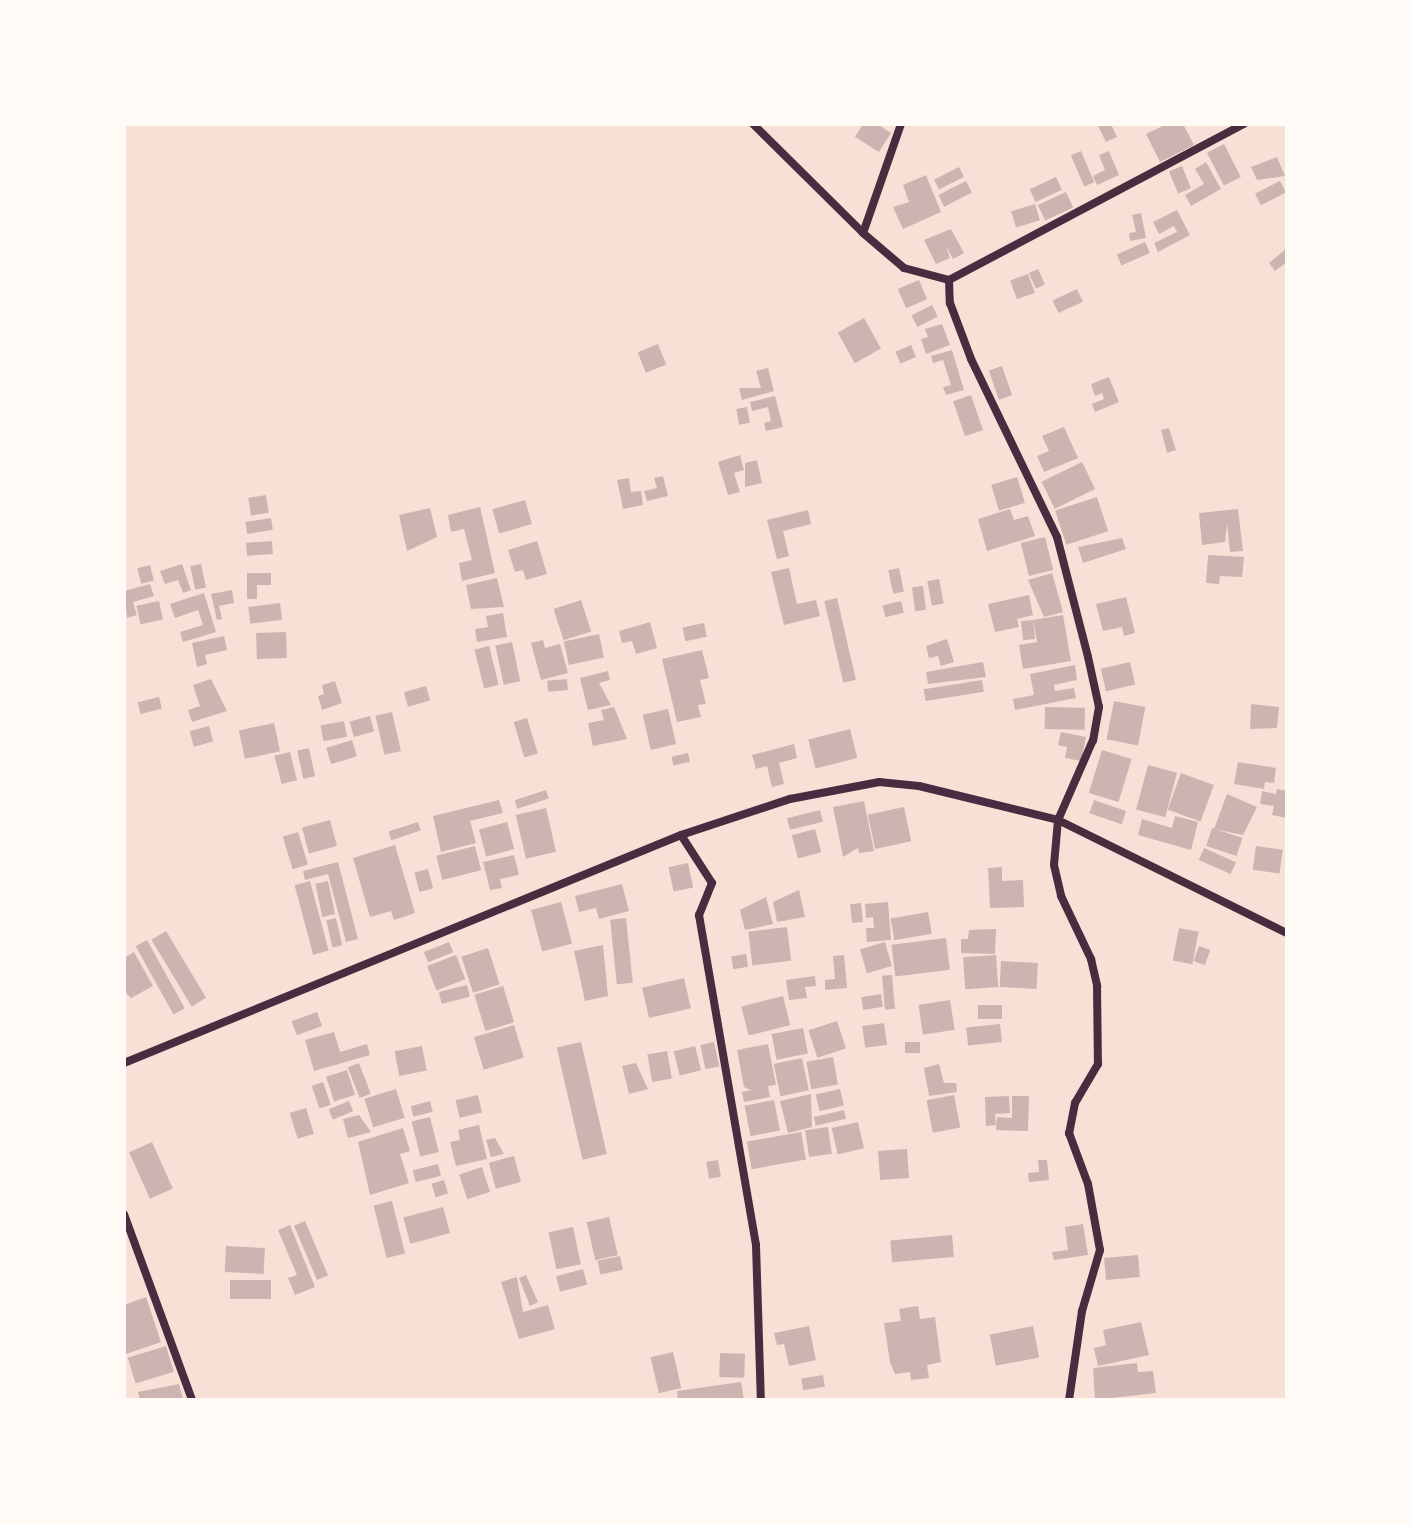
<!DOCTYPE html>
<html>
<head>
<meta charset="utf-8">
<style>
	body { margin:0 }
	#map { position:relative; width:1411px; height:1524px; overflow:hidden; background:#f7e1d7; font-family:Montserrat,sans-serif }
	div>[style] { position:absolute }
	.building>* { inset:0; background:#ccb4b1; transform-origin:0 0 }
	.minor>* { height:8px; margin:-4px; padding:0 4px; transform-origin:4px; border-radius:4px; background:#4a2c40 }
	span { translate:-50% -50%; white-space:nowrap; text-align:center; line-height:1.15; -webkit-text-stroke:6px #fffaf5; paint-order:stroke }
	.frame { position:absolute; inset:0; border:126px solid #fffaf5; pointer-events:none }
</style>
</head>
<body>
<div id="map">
	<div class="building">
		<i style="clip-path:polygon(863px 124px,877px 124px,891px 133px,879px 152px,855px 137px)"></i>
		<i style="clip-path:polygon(1097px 124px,1111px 124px,1117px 137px,1106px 142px)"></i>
		<i style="clip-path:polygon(1167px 124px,1183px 124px,1194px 145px,1160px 162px,1146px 134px)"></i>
		<i style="left:1224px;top:144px;width:37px;height:19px;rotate:63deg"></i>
		<i style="left:1081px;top:151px;width:34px;height:11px;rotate:67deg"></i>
		<i style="clip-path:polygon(1109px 151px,1119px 175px,1097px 185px,1093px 176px,1105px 170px,1099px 155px)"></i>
		<i style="clip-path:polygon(1277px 157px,1285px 176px,1257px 180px,1251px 167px)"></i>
		<i style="clip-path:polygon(1206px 162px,1221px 189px,1191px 206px,1185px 195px,1204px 184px,1195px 169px)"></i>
		<i style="left:1182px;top:166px;width:24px;height:14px;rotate:68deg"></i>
		<i style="left:959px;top:167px;width:11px;height:28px;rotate:63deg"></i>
		<i style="clip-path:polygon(926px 175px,941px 212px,903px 229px,893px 207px,909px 202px,903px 185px)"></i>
		<i style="left:1056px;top:177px;width:14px;height:29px;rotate:65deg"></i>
		<i style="left:966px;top:181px;width:13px;height:31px;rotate:63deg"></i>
		<i style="left:1280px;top:181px;width:13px;height:28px;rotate:63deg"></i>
		<i style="left:1066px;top:192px;width:17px;height:31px;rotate:65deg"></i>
		<i style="left:1035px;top:204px;width:17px;height:25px;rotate:73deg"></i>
		<i style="clip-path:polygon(1177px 210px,1190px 235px,1158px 252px,1154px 243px,1177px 232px,1174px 226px,1159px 234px,1153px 222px)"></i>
		<i style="clip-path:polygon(1141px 213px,1146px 238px,1130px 241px,1129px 233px,1136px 232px,1132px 215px)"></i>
		<i style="clip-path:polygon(951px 229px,964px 253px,953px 259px,946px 246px,950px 258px,936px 264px,924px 240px)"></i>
		<i style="left:1145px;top:242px;width:12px;height:31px;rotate:66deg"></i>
		<i style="clip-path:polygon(1287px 248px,1287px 262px,1275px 271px,1269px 263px)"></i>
		<i style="left:1038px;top:269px;width:17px;height:10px;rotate:66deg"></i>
		<i style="left:1028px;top:274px;width:20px;height:19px;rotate:70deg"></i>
		<i style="left:919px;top:280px;width:21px;height:23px;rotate:67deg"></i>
		<i style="left:1077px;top:289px;width:14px;height:27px;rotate:65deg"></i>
		<i style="left:932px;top:305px;width:13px;height:23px;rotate:63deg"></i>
		<i style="left:864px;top:318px;width:35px;height:30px;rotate:61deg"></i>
		<i style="clip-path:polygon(942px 324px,950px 345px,926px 354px,921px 339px,928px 337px,925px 329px)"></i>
		<i style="left:658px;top:344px;width:22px;height:22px;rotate:68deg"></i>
		<i style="left:911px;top:345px;width:13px;height:17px;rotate:67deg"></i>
		<i style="clip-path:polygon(952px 350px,964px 390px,946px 395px,943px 387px,951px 385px,943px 360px,933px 363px,931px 356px)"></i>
		<i style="left:1002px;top:366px;width:31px;height:14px;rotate:71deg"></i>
		<i style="clip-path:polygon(768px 368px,774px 391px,742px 400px,739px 388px,761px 388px,756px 371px)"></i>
		<i style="clip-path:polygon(1109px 377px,1119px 402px,1095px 412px,1092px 404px,1104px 399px,1102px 393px,1095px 396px,1091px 384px)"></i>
		<i style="left:971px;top:395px;width:37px;height:19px;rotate:71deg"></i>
		<i style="clip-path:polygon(775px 396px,783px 427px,766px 431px,764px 423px,771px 421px,768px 407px,752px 411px,750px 402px)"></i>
		<i style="left:747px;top:407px;width:16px;height:11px;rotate:79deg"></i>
		<i style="clip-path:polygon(1064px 427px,1078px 458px,1044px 472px,1037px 456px,1049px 451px,1042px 436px)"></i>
		<i style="clip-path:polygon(1169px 428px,1176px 450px,1167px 453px,1161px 430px)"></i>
		<i style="clip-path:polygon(740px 455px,744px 470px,734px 473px,740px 492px,728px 495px,718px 462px)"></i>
		<i style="clip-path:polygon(757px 460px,762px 483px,745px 487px,745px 463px)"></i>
		<i style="left:1082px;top:462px;width:30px;height:45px;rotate:64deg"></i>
		<i style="clip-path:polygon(663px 476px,668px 496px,647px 501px,644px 491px,657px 488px,654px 478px)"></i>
		<i style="left:1017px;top:477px;width:27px;height:27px;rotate:73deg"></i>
		<i style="clip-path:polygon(629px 478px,631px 492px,641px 491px,643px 505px,623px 509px,617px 480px)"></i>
		<i style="left:266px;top:495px;width:18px;height:18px;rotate:81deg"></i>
		<i style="left:1097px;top:497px;width:36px;height:44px;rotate:72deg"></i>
		<i style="left:525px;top:500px;width:25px;height:34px;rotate:74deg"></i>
		<i style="clip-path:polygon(480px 507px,495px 573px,462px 581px,459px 563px,472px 560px,464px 529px,451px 532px,448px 515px)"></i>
		<i style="clip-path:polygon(430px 508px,437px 537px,407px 551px,399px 515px)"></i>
		<i style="clip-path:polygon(1010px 509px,1014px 520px,1028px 516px,1035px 536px,987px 551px,978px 519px)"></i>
		<i style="clip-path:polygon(1238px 509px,1243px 551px,1230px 552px,1227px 524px,1225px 542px,1202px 545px,1199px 513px)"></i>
		<i style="clip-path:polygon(808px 510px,811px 524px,783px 531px,789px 556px,777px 559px,767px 520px)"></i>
		<i style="left:271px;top:518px;width:12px;height:26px;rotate:81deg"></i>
		<i style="left:1045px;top:537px;width:34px;height:25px;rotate:76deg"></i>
		<i style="clip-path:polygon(1122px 538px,1126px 549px,1083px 563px,1078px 547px)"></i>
		<i style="left:272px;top:541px;width:13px;height:26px;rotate:86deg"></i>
		<i style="clip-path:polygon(537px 541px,547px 574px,526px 580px,523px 570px,515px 572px,508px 550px)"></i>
		<i style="clip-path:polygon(1208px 555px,1244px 557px,1242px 577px,1220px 576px,1219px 584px,1206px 583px)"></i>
		<i style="clip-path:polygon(182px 564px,191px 590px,183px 593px,178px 580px,165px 584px,160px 571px)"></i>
		<i style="left:201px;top:564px;width:24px;height:11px;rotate:78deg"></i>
		<i style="left:150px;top:565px;width:16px;height:13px;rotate:76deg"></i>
		<i style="clip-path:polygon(789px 568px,797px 604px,816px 600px,820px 616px,784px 625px,771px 572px)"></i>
		<i style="left:899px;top:568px;width:24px;height:11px;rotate:78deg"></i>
		<i style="clip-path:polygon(247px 573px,271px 573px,271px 585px,257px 585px,257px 599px,247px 599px)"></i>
		<i style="clip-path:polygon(1052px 573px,1063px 612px,1044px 617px,1028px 580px)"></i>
		<i style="clip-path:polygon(497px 578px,504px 607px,471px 609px,466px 585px)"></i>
		<i style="left:939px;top:579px;width:25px;height:12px;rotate:79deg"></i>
		<i style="clip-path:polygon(150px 584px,154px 596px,133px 602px,137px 615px,127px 618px,124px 591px)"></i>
		<i style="left:923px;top:586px;width:24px;height:11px;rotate:83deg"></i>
		<i style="clip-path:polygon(232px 590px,234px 603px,219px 606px,222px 619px,217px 620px,211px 594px)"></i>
		<i style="clip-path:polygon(204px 593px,216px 632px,183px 642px,180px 632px,203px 625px,198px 610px,175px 618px,170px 604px)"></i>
		<i style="clip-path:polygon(1029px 595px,1033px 615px,1017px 619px,1019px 627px,995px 632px,988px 604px)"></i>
		<i style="clip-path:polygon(1126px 597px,1135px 633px,1124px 636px,1122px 627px,1103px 631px,1096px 604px)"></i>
		<i style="left:837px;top:598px;width:84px;height:13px;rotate:77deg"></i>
		<i style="left:581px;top:600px;width:33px;height:29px;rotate:72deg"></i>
		<i style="left:159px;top:601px;width:19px;height:23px;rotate:78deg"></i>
		<i style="left:901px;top:601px;width:12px;height:19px;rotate:76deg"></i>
		<i style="left:280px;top:603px;width:17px;height:32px;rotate:83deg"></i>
		<i style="clip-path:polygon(503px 613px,507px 637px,477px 642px,475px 629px,488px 627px,486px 616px)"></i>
		<i style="clip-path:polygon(1063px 615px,1071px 661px,1023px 669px,1019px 645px,1037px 642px,1033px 620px)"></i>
		<i style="left:1033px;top:620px;width:19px;height:12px;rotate:84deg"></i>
		<i style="clip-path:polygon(650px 622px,657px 648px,636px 654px,632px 641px,622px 643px,619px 631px)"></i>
		<i style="left:704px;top:623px;width:14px;height:22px;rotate:78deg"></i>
		<i style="left:286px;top:632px;width:26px;height:30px;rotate:88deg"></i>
		<i style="left:599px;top:634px;width:24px;height:36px;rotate:78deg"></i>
		<i style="clip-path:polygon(224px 636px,227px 650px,205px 655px,207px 664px,197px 667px,192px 643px)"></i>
		<i style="clip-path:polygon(947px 639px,954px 662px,941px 666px,938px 656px,929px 658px,926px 646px)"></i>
		<i style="clip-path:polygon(543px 640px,545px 648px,560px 644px,568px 673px,541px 680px,531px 643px)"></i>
		<i style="left:512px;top:642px;width:40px;height:17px;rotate:78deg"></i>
		<i style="left:489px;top:646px;width:40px;height:15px;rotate:76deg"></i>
		<i style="clip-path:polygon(702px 650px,709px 678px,700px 680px,706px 704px,698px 705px,701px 717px,677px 722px,662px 659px)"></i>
		<i style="clip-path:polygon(983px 662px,986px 677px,928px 684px,926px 672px)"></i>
		<i style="left:1130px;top:662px;width:23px;height:30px;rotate:77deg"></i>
		<i style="clip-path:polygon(1075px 665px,1077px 680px,1054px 685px,1055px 691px,1074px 688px,1076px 698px,1015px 710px,1013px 699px,1034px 695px,1030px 674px)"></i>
		<i style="clip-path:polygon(608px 671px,610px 680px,599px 683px,611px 705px,588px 710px,580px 678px)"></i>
		<i style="clip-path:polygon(211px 679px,227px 711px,192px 722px,188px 710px,200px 706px,193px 685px)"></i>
		<i style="left:567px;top:679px;width:11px;height:20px;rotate:85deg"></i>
		<i style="left:982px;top:680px;width:12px;height:59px;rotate:81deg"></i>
		<i style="clip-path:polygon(335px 681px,342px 703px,322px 710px,318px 696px,324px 694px,322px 685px)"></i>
		<i style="left:426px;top:686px;width:15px;height:23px;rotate:74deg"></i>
		<i style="left:159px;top:697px;width:12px;height:22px;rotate:76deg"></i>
		<i style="left:1114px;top:701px;width:32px;height:39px;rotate:11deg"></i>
		<i style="clip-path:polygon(1251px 704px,1279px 707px,1277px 728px,1250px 729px)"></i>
		<i style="clip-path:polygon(614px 707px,627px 739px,593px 746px,588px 723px,604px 720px,601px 710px)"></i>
		<i style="left:1045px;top:707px;width:40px;height:22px;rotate:1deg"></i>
		<i style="left:668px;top:709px;width:36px;height:26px;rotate:77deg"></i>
		<i style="left:392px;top:712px;width:40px;height:17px;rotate:77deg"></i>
		<i style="left:370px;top:716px;width:16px;height:21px;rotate:75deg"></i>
		<i style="left:527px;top:718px;width:37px;height:14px;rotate:73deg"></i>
		<i style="left:344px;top:721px;width:16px;height:24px;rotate:79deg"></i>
		<i style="left:274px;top:723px;width:29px;height:36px;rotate:78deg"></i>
		<i style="left:209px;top:726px;width:16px;height:20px;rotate:75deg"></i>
		<i style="left:850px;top:729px;width:30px;height:43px;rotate:76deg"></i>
		<i style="clip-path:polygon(1061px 732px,1086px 737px,1081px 761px,1065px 758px,1067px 747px,1058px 745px)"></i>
		<i style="left:352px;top:740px;width:17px;height:27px;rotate:73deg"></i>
		<i style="clip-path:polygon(794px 744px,797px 758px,779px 763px,784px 784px,772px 787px,767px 766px,756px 769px,752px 755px)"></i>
		<i style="left:309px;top:748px;width:29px;height:12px;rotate:78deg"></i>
		<i style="left:1102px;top:750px;width:31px;height:45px;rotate:17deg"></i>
		<i style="left:290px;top:752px;width:29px;height:16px;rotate:76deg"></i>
		<i style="left:688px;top:753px;width:9px;height:17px;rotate:77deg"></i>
		<i style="clip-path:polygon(1238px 762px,1276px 768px,1274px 783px,1265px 782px,1264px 789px,1234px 784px)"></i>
		<i style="left:1148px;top:765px;width:30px;height:46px;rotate:15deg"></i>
		<i style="left:1181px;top:773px;width:35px;height:39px;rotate:20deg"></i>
		<i style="clip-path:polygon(1277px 789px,1287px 791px,1287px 818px,1272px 815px,1274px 806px,1260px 804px,1262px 791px,1276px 794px)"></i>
		<i style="left:546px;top:790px;width:9px;height:33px;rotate:72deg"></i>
		<i style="clip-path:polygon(1227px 794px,1257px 807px,1243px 835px,1214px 829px)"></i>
		<i style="clip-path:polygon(499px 800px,503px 813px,470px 821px,476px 843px,441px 852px,433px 816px)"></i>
		<i style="left:1094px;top:800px;width:34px;height:14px;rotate:19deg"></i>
		<i style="clip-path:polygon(864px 801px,874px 851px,859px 853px,858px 848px,843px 857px,833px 807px)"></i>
		<i style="left:904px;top:807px;width:35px;height:37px;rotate:78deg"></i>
		<i style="left:546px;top:808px;width:45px;height:31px;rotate:77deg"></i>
		<i style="left:820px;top:810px;width:12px;height:34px;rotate:76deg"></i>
		<i style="clip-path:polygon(1175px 816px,1198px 822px,1191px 850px,1138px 835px,1142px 819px,1172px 828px)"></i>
		<i style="left:330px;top:820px;width:27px;height:29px;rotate:75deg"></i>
		<i style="left:418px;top:822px;width:9px;height:31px;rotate:72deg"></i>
		<i style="left:507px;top:822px;width:28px;height:29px;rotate:75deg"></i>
		<i style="left:1212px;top:828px;width:32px;height:19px;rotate:18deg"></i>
		<i style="left:815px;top:829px;width:24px;height:24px;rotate:75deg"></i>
		<i style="left:298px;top:832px;width:34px;height:16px;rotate:73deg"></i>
		<i style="clip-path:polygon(395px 845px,415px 913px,394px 920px,391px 911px,370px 917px,353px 858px)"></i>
		<i style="left:475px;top:846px;width:25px;height:40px;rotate:76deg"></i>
		<i style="left:1256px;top:846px;width:27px;height:24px;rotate:8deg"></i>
		<i style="left:1204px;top:848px;width:35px;height:13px;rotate:24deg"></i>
		<i style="clip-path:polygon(514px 855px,519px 875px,500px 879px,502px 888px,490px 890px,483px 862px)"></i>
		<i style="clip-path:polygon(338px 862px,358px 939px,346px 942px,328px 874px,305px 880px,303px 871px)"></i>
		<i style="left:688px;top:863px;width:25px;height:20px;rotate:78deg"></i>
		<i style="clip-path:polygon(1002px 867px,1002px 881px,1023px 880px,1024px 907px,990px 908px,988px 868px)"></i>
		<i style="left:428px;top:869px;width:20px;height:14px;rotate:75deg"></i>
		<i style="left:310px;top:881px;width:72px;height:16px;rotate:75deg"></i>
		<i style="left:328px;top:881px;width:34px;height:13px;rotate:78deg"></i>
		<i style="clip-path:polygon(622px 884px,629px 911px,599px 919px,596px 908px,579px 912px,575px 896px)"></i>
		<i style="clip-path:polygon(799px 890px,805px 917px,777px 922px,773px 902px)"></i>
		<i style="clip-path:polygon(766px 897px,773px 924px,745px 930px,740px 910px)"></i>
		<i style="left:561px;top:902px;width:43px;height:31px;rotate:75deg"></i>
		<i style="clip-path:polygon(888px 902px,891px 940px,867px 942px,866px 928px,874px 928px,873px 917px,866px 918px,865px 904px)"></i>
		<i style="left:861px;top:903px;width:19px;height:11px;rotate:84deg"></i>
		<i style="left:928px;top:912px;width:22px;height:38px;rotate:80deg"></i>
		<i style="left:336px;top:918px;width:28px;height:10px;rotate:77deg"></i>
		<i style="left:626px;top:918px;width:65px;height:16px;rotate:84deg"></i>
		<i style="left:787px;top:927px;width:34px;height:39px;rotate:83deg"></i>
		<i style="left:1179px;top:928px;width:20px;height:33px;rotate:11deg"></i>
		<i style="clip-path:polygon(996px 929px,995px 954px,961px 953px,961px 939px,968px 939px,969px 930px)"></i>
		<i style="left:166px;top:931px;width:78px;height:17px;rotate:59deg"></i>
		<i style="left:946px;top:938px;width:32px;height:55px;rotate:83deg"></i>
		<i style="left:147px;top:940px;width:78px;height:13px;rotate:61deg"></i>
		<i style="left:449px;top:942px;width:11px;height:27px;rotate:68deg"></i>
		<i style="left:885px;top:942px;width:25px;height:26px;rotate:74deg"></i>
		<i style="clip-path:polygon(603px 945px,608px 996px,585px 1001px,574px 951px)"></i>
		<i style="left:1199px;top:946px;width:12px;height:16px;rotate:20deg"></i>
		<i style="left:488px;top:948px;width:38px;height:28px;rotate:72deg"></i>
		<i style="clip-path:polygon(134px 952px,153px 986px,131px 998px,124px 991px,124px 958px)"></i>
		<i style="left:746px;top:954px;width:13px;height:15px;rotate:81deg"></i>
		<i style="left:456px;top:955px;width:26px;height:31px;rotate:69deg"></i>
		<i style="clip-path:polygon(844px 955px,847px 988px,825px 990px,825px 980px,835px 979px,833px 956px)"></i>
		<i style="left:996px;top:955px;width:32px;height:33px;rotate:86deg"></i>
		<i style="left:1001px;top:961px;width:37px;height:26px;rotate:3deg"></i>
		<i style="left:892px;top:975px;width:34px;height:10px;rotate:85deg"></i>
		<i style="clip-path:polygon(815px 976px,816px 986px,805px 987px,807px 998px,789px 1000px,786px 980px)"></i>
		<i style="left:684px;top:978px;width:31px;height:43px;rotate:77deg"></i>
		<i style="left:467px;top:985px;width:12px;height:29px;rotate:76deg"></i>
		<i style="left:503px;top:986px;width:38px;height:30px;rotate:73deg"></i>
		<i style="left:881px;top:994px;width:13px;height:20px;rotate:81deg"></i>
		<i style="left:783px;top:996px;width:30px;height:43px;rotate:76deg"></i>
		<i style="left:950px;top:1000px;width:30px;height:32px;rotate:81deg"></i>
		<i style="left:1002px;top:1005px;width:14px;height:24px;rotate:90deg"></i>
		<i style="left:317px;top:1012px;width:15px;height:27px;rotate:70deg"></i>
		<i style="left:837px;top:1021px;width:29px;height:30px;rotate:72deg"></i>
		<i style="left:884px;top:1023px;width:22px;height:22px;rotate:82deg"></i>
		<i style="left:1000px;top:1024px;width:18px;height:34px;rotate:84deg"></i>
		<i style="left:514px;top:1025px;width:34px;height:42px;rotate:73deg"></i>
		<i style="left:803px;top:1028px;width:26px;height:32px;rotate:79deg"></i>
		<i style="clip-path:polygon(334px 1032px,340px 1052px,367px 1044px,370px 1055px,314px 1071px,305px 1040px)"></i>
		<i style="left:581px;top:1042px;width:115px;height:25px;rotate:77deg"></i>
		<i style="left:714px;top:1042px;width:25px;height:14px;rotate:78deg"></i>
		<i style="left:920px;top:1042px;width:11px;height:15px;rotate:90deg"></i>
		<i style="clip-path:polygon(768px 1044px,776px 1085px,768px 1086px,770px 1097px,744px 1102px,742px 1092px,751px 1090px,744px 1087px,737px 1050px)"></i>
		<i style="left:422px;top:1046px;width:25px;height:28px;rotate:79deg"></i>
		<i style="left:695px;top:1046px;width:25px;height:22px;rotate:76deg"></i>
		<i style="left:667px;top:1051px;width:28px;height:20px;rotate:80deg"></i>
		<i style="left:833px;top:1057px;width:28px;height:27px;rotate:80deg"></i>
		<i style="left:802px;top:1058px;width:33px;height:29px;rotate:78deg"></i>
		<i style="left:359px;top:1063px;width:33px;height:12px;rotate:69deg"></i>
		<i style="clip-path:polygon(636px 1063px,648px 1089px,629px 1094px,622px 1066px)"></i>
		<i style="clip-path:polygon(939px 1064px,944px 1083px,956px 1083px,957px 1092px,929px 1096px,924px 1068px)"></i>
		<i style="left:347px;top:1070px;width:26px;height:22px;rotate:72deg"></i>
		<i style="left:323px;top:1082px;width:24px;height:12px;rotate:71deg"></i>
		<i style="left:396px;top:1089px;width:30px;height:33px;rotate:73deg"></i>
		<i style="left:840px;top:1089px;width:17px;height:25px;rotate:77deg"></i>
		<i style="clip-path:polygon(811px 1094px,812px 1127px,788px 1133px,780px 1101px)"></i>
		<i style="left:478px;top:1095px;width:18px;height:23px;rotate:77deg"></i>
		<i style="left:954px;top:1095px;width:33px;height:28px;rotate:79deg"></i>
		<i style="clip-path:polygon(1009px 1096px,1010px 1113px,995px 1114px,996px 1125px,986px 1126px,985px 1097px)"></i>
		<i style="clip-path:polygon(1012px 1096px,1029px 1096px,1028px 1131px,996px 1130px,997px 1117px,1012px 1118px)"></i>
		<i style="left:774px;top:1100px;width:31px;height:30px;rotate:79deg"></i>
		<i style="left:349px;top:1101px;width:11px;height:22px;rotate:68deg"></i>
		<i style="left:430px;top:1101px;width:11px;height:20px;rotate:75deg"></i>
		<i style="left:306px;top:1108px;width:27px;height:17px;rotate:73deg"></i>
		<i style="left:844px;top:1110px;width:9px;height:31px;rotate:77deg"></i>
		<i style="clip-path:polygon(359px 1115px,371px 1132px,348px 1138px,343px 1119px)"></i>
		<i style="left:430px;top:1117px;width:36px;height:19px;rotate:76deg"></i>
		<i style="left:858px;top:1122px;width:27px;height:27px;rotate:77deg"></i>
		<i style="clip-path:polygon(479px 1125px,487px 1159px,456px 1166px,450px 1142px,460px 1140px,458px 1130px)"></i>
		<i style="left:828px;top:1127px;width:27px;height:23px;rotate:82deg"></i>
		<i style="clip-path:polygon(403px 1128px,410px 1151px,400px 1154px,409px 1183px,370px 1195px,358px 1142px)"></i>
		<i style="left:801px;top:1132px;width:28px;height:55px;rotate:80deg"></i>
		<i style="clip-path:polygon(495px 1138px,504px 1154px,491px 1157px,486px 1140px)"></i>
		<i style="left:152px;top:1142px;width:51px;height:25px;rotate:66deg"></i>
		<i style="left:907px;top:1149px;width:29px;height:29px;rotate:86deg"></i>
		<i style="left:514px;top:1156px;width:27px;height:26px;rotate:75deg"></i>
		<i style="left:718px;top:1160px;width:17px;height:12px;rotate:80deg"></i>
		<i style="clip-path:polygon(1038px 1160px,1047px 1160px,1049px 1180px,1029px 1182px,1028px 1173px,1039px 1172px)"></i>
		<i style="left:438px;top:1164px;width:12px;height:26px;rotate:76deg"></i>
		<i style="left:482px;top:1167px;width:26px;height:24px;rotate:72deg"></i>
		<i style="left:444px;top:1180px;width:14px;height:13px;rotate:73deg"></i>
		<i style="left:392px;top:1201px;width:54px;height:19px;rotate:76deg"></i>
		<i style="left:443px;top:1207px;width:27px;height:41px;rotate:75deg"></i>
		<i style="left:609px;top:1217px;width:39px;height:23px;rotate:77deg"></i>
		<i style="left:305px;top:1221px;width:59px;height:12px;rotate:67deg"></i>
		<i style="clip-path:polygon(1083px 1224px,1088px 1255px,1054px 1260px,1052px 1252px,1068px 1250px,1065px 1227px)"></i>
		<i style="clip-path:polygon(290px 1225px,315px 1287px,295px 1295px,288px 1278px,297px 1275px,278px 1230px)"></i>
		<i style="left:573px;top:1227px;width:38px;height:25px;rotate:78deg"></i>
		<i style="left:952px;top:1235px;width:22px;height:62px;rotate:85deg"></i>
		<i style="left:226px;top:1246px;width:39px;height:26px;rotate:3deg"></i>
		<i style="left:1138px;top:1255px;width:22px;height:34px;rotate:85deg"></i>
		<i style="left:620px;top:1256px;width:14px;height:23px;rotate:78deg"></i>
		<i style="left:583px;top:1269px;width:16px;height:28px;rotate:75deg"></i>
		<i style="clip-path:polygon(526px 1275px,538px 1302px,530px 1306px,519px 1278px)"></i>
		<i style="clip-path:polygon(517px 1277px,523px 1312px,548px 1305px,555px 1329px,519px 1339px,501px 1282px)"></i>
		<i style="left:230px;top:1280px;width:41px;height:19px"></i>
		<i style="clip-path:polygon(146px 1297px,161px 1342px,126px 1354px,124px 1305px)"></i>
		<i style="clip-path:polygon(918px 1306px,920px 1319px,935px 1317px,941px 1362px,927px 1365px,929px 1378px,911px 1380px,910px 1372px,895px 1374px,890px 1362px,884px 1323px,901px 1321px,899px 1309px)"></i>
		<i style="clip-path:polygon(1141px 1322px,1149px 1355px,1098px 1366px,1094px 1348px,1106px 1345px,1103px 1330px)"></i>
		<i style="clip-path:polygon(809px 1326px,816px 1360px,789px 1366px,784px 1344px,777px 1345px,774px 1333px)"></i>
		<i style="left:1033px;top:1326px;width:32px;height:44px;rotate:79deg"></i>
		<i style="left:166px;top:1346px;width:27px;height:40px;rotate:73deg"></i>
		<i style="left:673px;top:1352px;width:37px;height:23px;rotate:77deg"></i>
		<i style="left:720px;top:1353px;width:25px;height:24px;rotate:2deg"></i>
		<i style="clip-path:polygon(1137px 1363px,1138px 1372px,1153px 1371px,1156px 1393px,1095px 1400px,1093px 1368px)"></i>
		<i style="left:823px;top:1375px;width:12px;height:22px;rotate:81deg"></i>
		<i style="clip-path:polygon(741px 1382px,744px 1400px,678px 1400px,677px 1391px)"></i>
		<i style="clip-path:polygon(179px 1384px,183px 1400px,140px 1400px,138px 1392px)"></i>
	</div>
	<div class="minor">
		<i style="left:753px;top:124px;width:155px;rotate:44.7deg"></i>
		<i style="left:901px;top:124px;width:115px;rotate:109.2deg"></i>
		<i style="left:863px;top:233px;width:54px;rotate:40.5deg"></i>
		<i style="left:904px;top:268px;width:47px;rotate:14.9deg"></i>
		<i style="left:949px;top:280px;width:23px;rotate:88deg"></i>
		<i style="left:950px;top:303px;width:60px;rotate:69.4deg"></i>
		<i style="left:971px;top:359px;width:198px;rotate:64.2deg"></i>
		<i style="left:1057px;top:537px;width:124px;rotate:75.5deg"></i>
		<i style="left:1088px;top:657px;width:51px;rotate:77.6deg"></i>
		<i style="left:1099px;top:707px;width:34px;rotate:100deg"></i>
		<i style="left:1093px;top:740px;width:87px;rotate:113.6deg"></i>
		<i style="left:1058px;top:820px;width:255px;rotate:26.3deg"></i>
		<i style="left:949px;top:280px;width:334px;rotate:-27.9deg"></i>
		<i style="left:681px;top:835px;width:57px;rotate:57.1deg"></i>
		<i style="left:712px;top:883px;width:35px;rotate:112deg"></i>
		<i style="left:699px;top:915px;width:335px;rotate:80.2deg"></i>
		<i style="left:756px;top:1245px;width:155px;rotate:88.2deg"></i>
		<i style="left:124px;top:1063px;width:602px;rotate:-22.26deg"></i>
		<i style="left:681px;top:835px;width:115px;rotate:-18.3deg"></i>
		<i style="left:790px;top:799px;width:91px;rotate:-10.8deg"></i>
		<i style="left:879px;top:782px;width:40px;rotate:5.7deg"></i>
		<i style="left:919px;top:786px;width:143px;rotate:13.7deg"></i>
		<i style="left:1058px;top:820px;width:45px;rotate:95.1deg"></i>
		<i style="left:1054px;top:865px;width:32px;rotate:77deg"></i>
		<i style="left:1061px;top:896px;width:70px;rotate:64.5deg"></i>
		<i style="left:1091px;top:959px;width:28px;rotate:77deg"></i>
		<i style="left:1097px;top:986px;width:78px;rotate:89.3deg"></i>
		<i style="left:1098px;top:1064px;width:45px;rotate:120.5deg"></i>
		<i style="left:1075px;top:1103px;width:31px;rotate:101deg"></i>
		<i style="left:1069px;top:1133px;width:54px;rotate:69.6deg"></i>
		<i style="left:1088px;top:1184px;width:67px;rotate:79.7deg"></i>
		<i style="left:1100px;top:1250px;width:64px;rotate:106.4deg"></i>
		<i style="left:1082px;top:1311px;width:90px;rotate:98.3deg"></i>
		<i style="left:124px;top:1214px;width:198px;rotate:69.9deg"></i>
	</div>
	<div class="frame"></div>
</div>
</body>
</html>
